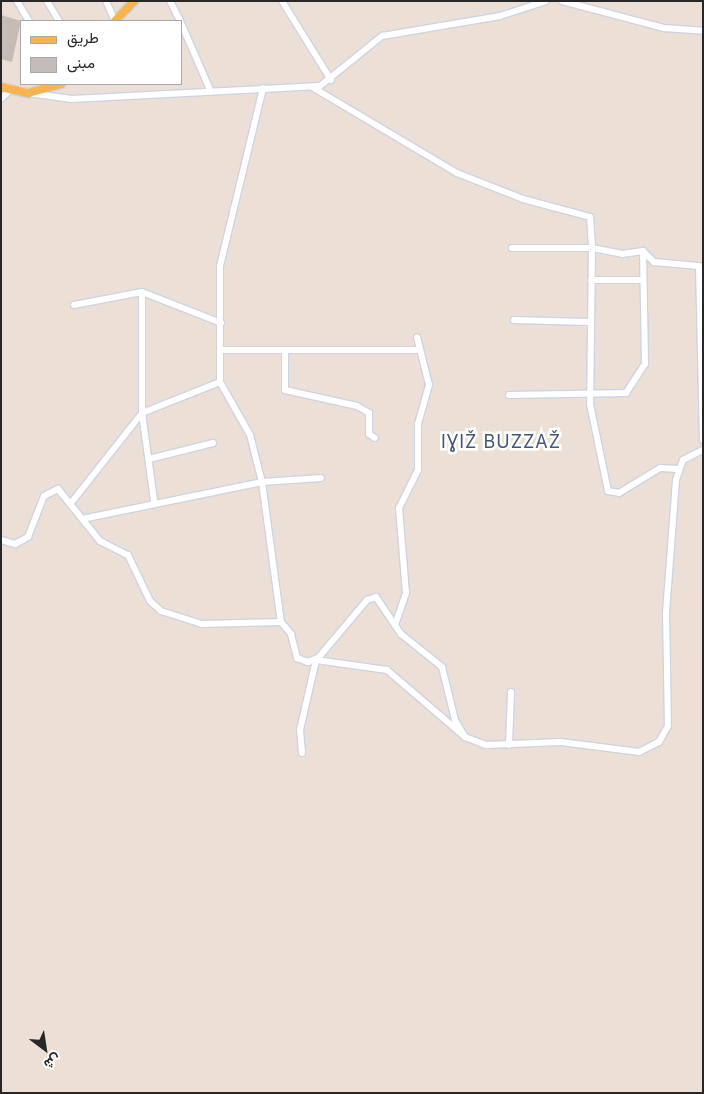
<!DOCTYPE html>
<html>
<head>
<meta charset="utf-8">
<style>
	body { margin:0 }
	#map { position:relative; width:704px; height:1094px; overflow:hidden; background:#ebdfd6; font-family:Inter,Vazirmatn,sans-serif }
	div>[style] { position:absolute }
	.building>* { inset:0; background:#c6bcb7 }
	.roads { filter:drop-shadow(1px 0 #ccd4e2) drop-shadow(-1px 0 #ccd4e2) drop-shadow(0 1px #ccd4e2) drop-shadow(0 -1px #ccd4e2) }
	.minor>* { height:6px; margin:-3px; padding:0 3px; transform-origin:3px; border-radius:3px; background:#fff }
	.major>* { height:8px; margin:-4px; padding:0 4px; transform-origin:4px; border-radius:4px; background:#fbb44c }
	span { translate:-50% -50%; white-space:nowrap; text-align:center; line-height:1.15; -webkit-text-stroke:5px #fff; paint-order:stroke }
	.quarter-label { font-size:18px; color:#44577a; letter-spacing:1px }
	.frame { position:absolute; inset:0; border:2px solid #272727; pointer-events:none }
	.legend { position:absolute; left:20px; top:20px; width:162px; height:65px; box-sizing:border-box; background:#fff; border:1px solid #a9a9a9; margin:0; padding:6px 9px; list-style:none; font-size:15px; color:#272727 }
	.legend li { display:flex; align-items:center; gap:10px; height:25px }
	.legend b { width:25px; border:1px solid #a9a9a9 }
	.north { position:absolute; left:20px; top:1024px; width:50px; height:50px; -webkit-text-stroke:4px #fff; paint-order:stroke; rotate:149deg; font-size:14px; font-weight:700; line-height:20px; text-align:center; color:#272727 }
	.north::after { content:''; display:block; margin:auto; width:18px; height:22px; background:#272727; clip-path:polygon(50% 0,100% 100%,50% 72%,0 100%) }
</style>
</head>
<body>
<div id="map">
	<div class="building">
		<i style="clip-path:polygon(1px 15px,21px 21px,12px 62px,1px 59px)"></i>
	</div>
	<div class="roads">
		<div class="minor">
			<i style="left:17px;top:1px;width:23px;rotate:59deg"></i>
			<i style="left:47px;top:1px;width:23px;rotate:59deg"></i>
			<i style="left:106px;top:1px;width:22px;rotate:66deg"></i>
			<i style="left:170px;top:1px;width:22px;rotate:63deg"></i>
			<i style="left:282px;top:1px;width:93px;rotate:58.2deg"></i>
			<i style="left:562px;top:1px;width:106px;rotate:14.8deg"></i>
			<i style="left:664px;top:28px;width:39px;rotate:4deg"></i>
			<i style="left:181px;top:23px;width:75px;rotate:66.5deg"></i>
			<i style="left:312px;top:87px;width:169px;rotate:30.7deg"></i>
			<i style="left:457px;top:173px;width:71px;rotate:21.5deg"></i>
			<i style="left:523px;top:199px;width:69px;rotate:15deg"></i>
			<i style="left:590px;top:217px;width:31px;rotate:86deg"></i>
			<i style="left:592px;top:248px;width:31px;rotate:11deg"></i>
			<i style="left:622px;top:254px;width:21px;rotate:-8deg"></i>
			<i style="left:643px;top:251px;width:16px;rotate:45deg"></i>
			<i style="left:654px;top:262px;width:45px;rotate:5.1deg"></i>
			<i style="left:699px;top:266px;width:174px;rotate:88.7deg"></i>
			<i style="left:28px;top:93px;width:44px;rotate:7.8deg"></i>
			<i style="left:72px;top:99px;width:248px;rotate:-3deg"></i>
			<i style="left:320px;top:86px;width:80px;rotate:-38.9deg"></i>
			<i style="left:382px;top:36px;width:120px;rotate:-9.6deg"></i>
			<i style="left:500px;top:16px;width:48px;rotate:-18.1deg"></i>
			<i style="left:1px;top:99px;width:11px;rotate:-45deg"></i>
			<i style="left:512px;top:248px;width:80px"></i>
			<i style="left:592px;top:248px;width:156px;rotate:90.7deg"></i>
			<i style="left:590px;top:404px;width:89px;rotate:78.3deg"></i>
			<i style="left:608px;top:491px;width:11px;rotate:10deg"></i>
			<i style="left:619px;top:493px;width:48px;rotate:-31.4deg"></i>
			<i style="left:660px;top:468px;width:18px;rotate:3deg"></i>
			<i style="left:591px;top:280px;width:52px"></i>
			<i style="left:142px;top:292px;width:121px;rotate:90deg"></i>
			<i style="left:142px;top:413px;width:89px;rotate:82.2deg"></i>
			<i style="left:74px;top:305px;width:69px;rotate:-10.8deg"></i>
			<i style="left:142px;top:292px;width:85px;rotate:21.4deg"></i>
			<i style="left:514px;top:320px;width:76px;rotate:1.5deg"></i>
			<i style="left:220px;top:350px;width:197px"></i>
			<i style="left:285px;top:350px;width:40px;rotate:90deg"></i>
			<i style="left:285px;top:390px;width:74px;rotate:12.5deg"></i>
			<i style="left:357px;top:406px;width:14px;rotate:30deg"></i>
			<i style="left:369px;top:413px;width:21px;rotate:90deg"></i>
			<i style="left:369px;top:434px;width:7px;rotate:34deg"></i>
			<i style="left:220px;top:382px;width:61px;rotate:60.5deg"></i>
			<i style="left:250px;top:435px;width:49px;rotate:75.7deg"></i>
			<i style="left:262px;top:482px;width:141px;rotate:82.3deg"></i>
			<i style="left:509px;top:395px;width:117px;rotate:-1deg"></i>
			<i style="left:626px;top:393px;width:35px;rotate:-57deg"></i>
			<i style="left:645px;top:364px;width:113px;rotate:-91deg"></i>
			<i style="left:149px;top:459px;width:66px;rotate:-14deg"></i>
			<i style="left:71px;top:503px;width:115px;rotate:-51.7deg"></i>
			<i style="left:142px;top:413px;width:84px;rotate:-21.7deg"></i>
			<i style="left:220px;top:382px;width:116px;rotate:-90deg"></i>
			<i style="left:220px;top:266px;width:183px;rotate:-76.4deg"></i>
			<i style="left:82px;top:519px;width:184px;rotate:-11.6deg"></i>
			<i style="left:262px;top:482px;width:59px;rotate:-3.9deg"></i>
			<i style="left:1px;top:540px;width:15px;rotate:16deg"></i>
			<i style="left:15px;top:544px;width:15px;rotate:-28deg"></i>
			<i style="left:28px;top:537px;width:44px;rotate:-68.7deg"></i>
			<i style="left:44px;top:496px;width:16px;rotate:-27deg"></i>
			<i style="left:58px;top:489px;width:67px;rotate:51.1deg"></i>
			<i style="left:100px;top:541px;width:31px;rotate:27deg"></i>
			<i style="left:128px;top:555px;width:51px;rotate:64.4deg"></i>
			<i style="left:150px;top:601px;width:15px;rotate:42deg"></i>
			<i style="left:161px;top:611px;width:43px;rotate:17.6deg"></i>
			<i style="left:202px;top:624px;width:79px;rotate:-1.5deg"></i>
			<i style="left:281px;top:622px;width:16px;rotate:50deg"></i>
			<i style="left:291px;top:634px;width:25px;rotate:76deg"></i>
			<i style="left:297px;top:658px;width:12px;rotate:20deg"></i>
			<i style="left:308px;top:662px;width:12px;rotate:-24deg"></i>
			<i style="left:319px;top:657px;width:75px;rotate:-49.9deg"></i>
			<i style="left:367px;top:600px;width:9px;rotate:-18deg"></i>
			<i style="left:376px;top:597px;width:45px;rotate:56deg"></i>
			<i style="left:401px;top:634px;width:53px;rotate:38.8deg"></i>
			<i style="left:442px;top:667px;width:55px;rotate:76.2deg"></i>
			<i style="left:455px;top:720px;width:20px;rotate:60deg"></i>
			<i style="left:465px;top:737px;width:22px;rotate:21deg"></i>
			<i style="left:486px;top:745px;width:75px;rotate:-2.3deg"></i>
			<i style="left:561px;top:742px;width:79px;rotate:7.3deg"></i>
			<i style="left:639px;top:752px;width:22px;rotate:-27deg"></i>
			<i style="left:659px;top:742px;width:18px;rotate:-61deg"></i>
			<i style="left:668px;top:726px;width:113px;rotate:-91deg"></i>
			<i style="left:666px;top:613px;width:133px;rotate:-85.7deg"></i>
			<i style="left:676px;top:480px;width:21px;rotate:-71deg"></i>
			<i style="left:683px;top:460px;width:22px;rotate:-27deg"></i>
			<i style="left:395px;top:625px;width:34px;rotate:-71deg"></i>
			<i style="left:406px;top:593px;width:85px;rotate:-94.7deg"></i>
			<i style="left:399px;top:508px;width:42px;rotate:-63.4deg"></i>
			<i style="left:418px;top:470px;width:46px;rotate:-90deg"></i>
			<i style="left:418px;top:424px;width:41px;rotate:-74.2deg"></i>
			<i style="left:429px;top:385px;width:49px;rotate:-104deg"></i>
			<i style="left:509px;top:745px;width:53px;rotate:-87.8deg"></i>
			<i style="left:302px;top:753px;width:23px;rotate:-95deg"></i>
			<i style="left:300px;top:730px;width:72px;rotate:-77.1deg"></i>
			<i style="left:316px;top:660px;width:72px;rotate:8deg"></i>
			<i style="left:387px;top:670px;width:101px;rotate:40.6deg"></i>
		</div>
		<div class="major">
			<i style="left:115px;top:21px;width:28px;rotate:-46deg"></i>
			<i style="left:1px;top:87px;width:28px;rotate:13deg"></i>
			<i style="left:28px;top:93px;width:34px;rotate:-15deg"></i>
		</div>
	</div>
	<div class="quarter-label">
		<span style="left:501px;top:442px">IƔIŽ BUZZAŽ</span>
	</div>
	<div class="frame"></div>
	<ul class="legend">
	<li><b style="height:6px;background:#fbb44c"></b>طريق</li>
	<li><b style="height:14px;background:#c6bcb7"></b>مبنى</li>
	</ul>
	<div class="north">ش</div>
</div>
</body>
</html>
